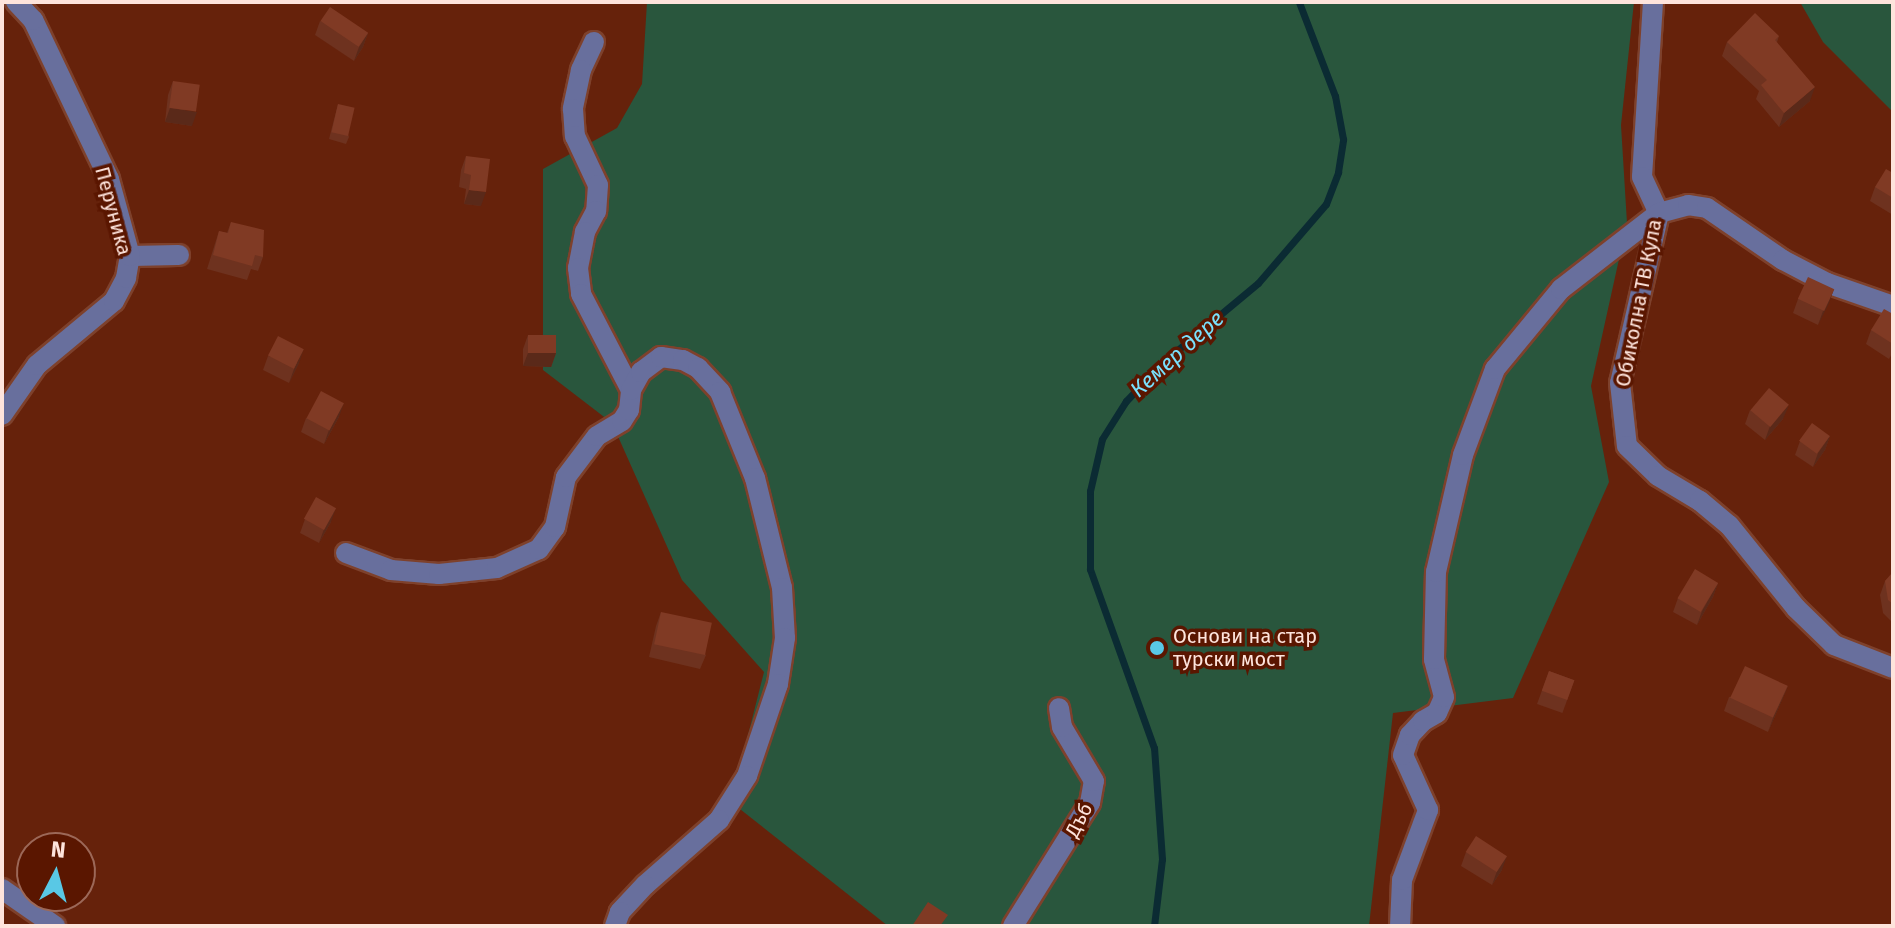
<!DOCTYPE html>
<html>
<head>
<meta charset="utf-8">
<style>
	body { margin:0 }
	#map { position:relative; width:1895px; height:928px; overflow:hidden; background:#66220b; font-family:"Fira Sans",sans-serif }
	div>[style] { position:absolute }
	.green>* { inset:0; background:#29563d }
	.stream>* { height:7px; margin:-3.5px; padding:0 3.5px; transform-origin:3.5px; border-radius:3.5px; background:#0b2b33 }
	.roads { filter:drop-shadow(2px 0 #7e412c) drop-shadow(-2px 0 #7e412c) drop-shadow(0 2px #7e412c) drop-shadow(0 -2px #7e412c) }
	.minor>* { height:20px; margin:-10px; padding:0 10px; transform-origin:10px; border-radius:10px; background:#686f9d }
	.wall>* { inset:0; background:#6e321f; transform-origin:0 0 }
	.shaded-wall>* { inset:0; background:#5a2919 }
	.building>* { inset:0; background:#803a24; transform-origin:0 0 }
	.dots>* { width:22px; height:22px; translate:-50% -50%; box-sizing:border-box; border:4px solid #5a1600; border-radius:50% }
	span { translate:-50% -50%; white-space:nowrap; text-align:center; line-height:1.15; -webkit-text-stroke:7px #5a1600; paint-order:stroke }
	.street-label { font-size:20px; color:#fee4dc }
	.poi-label { font-size:20px; color:#fee4dc }
	.left { translate:0 -50%; text-align:left }
	.water-label { font-size:22px; color:#79e1fd; font-style:italic }
	.frame { position:absolute; inset:0; border:4px solid #fee4dc; pointer-events:none }
	.north { position:absolute; left:16px; top:832px; width:80px; height:80px; box-sizing:border-box; background:#5a1600; border:2px solid #9c6858; border-radius:50%; rotate:6deg; font-size:22px; font-weight:700; line-height:32px; text-align:center; color:#fee4dc }
	.north::after { content:''; display:block; margin:auto; width:28px; height:36px; background:#59c8e5; clip-path:polygon(50% 0,100% 100%,50% 72%,0 100%) }
</style>
</head>
<body>
<div id="map">
	<div class="green">
		<i style="clip-path:polygon(647px 2px,1634px 2px,1621px 125px,1627px 223px,1591px 386px,1609px 482px,1513px 698px,1393px 713px,1369px 926px,888px 926px,731px 802px,764px 672px,682px 580px,612px 423px,543px 370px,543px 169px,617px 128px,642px 84px)"></i>
		<i style="clip-path:polygon(1800px 2px,1893px 2px,1893px 112px,1823px 42px)"></i>
	</div>
	<div class="stream">
		<i style="left:1154px;top:926px;width:67px;rotate:-83.2deg"></i>
		<i style="left:1162px;top:859px;width:111px;rotate:-94.1deg"></i>
		<i style="left:1154px;top:748px;width:190px;rotate:-109.7deg"></i>
		<i style="left:1090px;top:569px;width:78px;rotate:-90deg"></i>
		<i style="left:1090px;top:491px;width:53px;rotate:-77deg"></i>
		<i style="left:1102px;top:439px;width:45px;rotate:-57.7deg"></i>
		<i style="left:1126px;top:401px;width:52px;rotate:-46.5deg"></i>
		<i style="left:1162px;top:363px;width:125px;rotate:-39.8deg"></i>
		<i style="left:1258px;top:283px;width:104px;rotate:-49.3deg"></i>
		<i style="left:1326px;top:204px;width:34px;rotate:-69deg"></i>
		<i style="left:1338px;top:172px;width:33px;rotate:-81deg"></i>
		<i style="left:1343px;top:139px;width:44px;rotate:-100.5deg"></i>
		<i style="left:1335px;top:96px;width:101px;rotate:-111deg"></i>
	</div>
	<div class="roads">
		<div class="minor">
			<i style="left:1653px;top:2px;width:175px;rotate:93.6deg"></i>
			<i style="left:1642px;top:177px;width:40px;rotate:65deg"></i>
			<i style="left:1659px;top:213px;width:174px;rotate:102.9deg"></i>
			<i style="left:1620px;top:383px;width:63px;rotate:83.7deg"></i>
			<i style="left:1627px;top:446px;width:43px;rotate:44.1deg"></i>
			<i style="left:1658px;top:476px;width:49px;rotate:30.8deg"></i>
			<i style="left:1700px;top:501px;width:38px;rotate:40deg"></i>
			<i style="left:1729px;top:525px;width:107px;rotate:51.1deg"></i>
			<i style="left:1796px;top:608px;width:53px;rotate:44.2deg"></i>
			<i style="left:1834px;top:645px;width:63px;rotate:21.3deg"></i>
			<i style="left:594px;top:42px;width:31px;rotate:115deg"></i>
			<i style="left:581px;top:70px;width:40px;rotate:102deg"></i>
			<i style="left:573px;top:109px;width:27px;rotate:86deg"></i>
			<i style="left:575px;top:136px;width:54px;rotate:64.9deg"></i>
			<i style="left:598px;top:185px;width:26px;rotate:94deg"></i>
			<i style="left:596px;top:211px;width:24px;rotate:118deg"></i>
			<i style="left:585px;top:232px;width:37px;rotate:101deg"></i>
			<i style="left:578px;top:268px;width:26px;rotate:83deg"></i>
			<i style="left:581px;top:294px;width:108px;rotate:62.5deg"></i>
			<i style="left:130px;top:256px;width:49px;rotate:-1.2deg"></i>
			<i style="left:2px;top:415px;width:61px;rotate:-55deg"></i>
			<i style="left:37px;top:365px;width:100px;rotate:-39.7deg"></i>
			<i style="left:114px;top:301px;width:26px;rotate:-62deg"></i>
			<i style="left:126px;top:278px;width:22px;rotate:-80deg"></i>
			<i style="left:130px;top:256px;width:80px;rotate:-105.3deg"></i>
			<i style="left:109px;top:179px;width:176px;rotate:-115.5deg"></i>
			<i style="left:33px;top:20px;width:25px;rotate:-133deg"></i>
			<i style="left:346px;top:553px;width:48px;rotate:20.7deg"></i>
			<i style="left:391px;top:570px;width:48px;rotate:4.8deg"></i>
			<i style="left:439px;top:574px;width:58px;rotate:-5.9deg"></i>
			<i style="left:497px;top:568px;width:46px;rotate:-24.3deg"></i>
			<i style="left:539px;top:549px;width:27px;rotate:-54deg"></i>
			<i style="left:555px;top:527px;width:51px;rotate:-77.6deg"></i>
			<i style="left:566px;top:477px;width:51px;rotate:-52.9deg"></i>
			<i style="left:597px;top:436px;width:29px;rotate:-31deg"></i>
			<i style="left:622px;top:421px;width:13px;rotate:-58deg"></i>
			<i style="left:629px;top:410px;width:20px;rotate:-84deg"></i>
			<i style="left:631px;top:390px;width:21px;rotate:-61deg"></i>
			<i style="left:641px;top:372px;width:25px;rotate:-37deg"></i>
			<i style="left:661px;top:357px;width:22px;rotate:8deg"></i>
			<i style="left:683px;top:360px;width:17px;rotate:28deg"></i>
			<i style="left:698px;top:368px;width:33px;rotate:47deg"></i>
			<i style="left:720px;top:392px;width:93px;rotate:67.9deg"></i>
			<i style="left:755px;top:478px;width:113px;rotate:76.2deg"></i>
			<i style="left:782px;top:588px;width:50px;rotate:86.6deg"></i>
			<i style="left:785px;top:638px;width:47px;rotate:98.7deg"></i>
			<i style="left:778px;top:684px;width:97px;rotate:108.6deg"></i>
			<i style="left:747px;top:776px;width:52px;rotate:122.5deg"></i>
			<i style="left:719px;top:820px;width:98px;rotate:138.7deg"></i>
			<i style="left:645px;top:885px;width:37px;rotate:133deg"></i>
			<i style="left:620px;top:912px;width:15px;rotate:110deg"></i>
			<i style="left:2px;top:889px;width:65px;rotate:34.9deg"></i>
			<i style="left:1013px;top:926px;width:145px;rotate:-58deg"></i>
			<i style="left:1090px;top:803px;width:22px;rotate:-80deg"></i>
			<i style="left:1094px;top:781px;width:63px;rotate:-120.7deg"></i>
			<i style="left:1062px;top:727px;width:19px;rotate:-99deg"></i>
			<i style="left:1400px;top:926px;width:46px;rotate:-87.5deg"></i>
			<i style="left:1402px;top:880px;width:75px;rotate:-69.6deg"></i>
			<i style="left:1428px;top:810px;width:60px;rotate:-114.4deg"></i>
			<i style="left:1403px;top:755px;width:21px;rotate:-71deg"></i>
			<i style="left:1410px;top:735px;width:19px;rotate:-47deg"></i>
			<i style="left:1423px;top:721px;width:16px;rotate:-30deg"></i>
			<i style="left:1437px;top:713px;width:17px;rotate:-66deg"></i>
			<i style="left:1444px;top:697px;width:39px;rotate:-105deg"></i>
			<i style="left:1434px;top:659px;width:87px;rotate:-88.7deg"></i>
			<i style="left:1436px;top:572px;width:120px;rotate:-77deg"></i>
			<i style="left:1463px;top:455px;width:92px;rotate:-69.6deg"></i>
			<i style="left:1495px;top:369px;width:104px;rotate:-50.5deg"></i>
			<i style="left:1561px;top:289px;width:124px;rotate:-37.8deg"></i>
			<i style="left:1659px;top:213px;width:30px;rotate:-15deg"></i>
			<i style="left:1688px;top:205px;width:19px;rotate:9deg"></i>
			<i style="left:1707px;top:208px;width:92px;rotate:34.4deg"></i>
			<i style="left:1783px;top:260px;width:50px;rotate:27.6deg"></i>
			<i style="left:1827px;top:283px;width:70px;rotate:19.2deg"></i>
		</div>
	</div>
	<div class="wall">
		<i style="clip-path:polygon(320px 21px,368px 33px,363px 47px,354px 61px,315px 35px)"></i>
		<i style="clip-path:polygon(1779px 36px,1777px 42px,1810px 101px,1779px 127px,1756px 99px,1759px 91px,1722px 56px,1727px 42px)"></i>
		<i style="clip-path:polygon(173px 81px,192px 126px,165px 122px,168px 95px)"></i>
		<i style="clip-path:polygon(338px 104px,349px 137px,346px 144px,329px 139px)"></i>
		<i style="clip-path:polygon(466px 156px,481px 206px,464px 204px,466px 189px,459px 187px,461px 170px)"></i>
		<i style="clip-path:polygon(1893px 173px,1893px 215px,1870px 201px,1875px 187px)"></i>
		<i style="clip-path:polygon(231px 222px,263px 257px,258px 271px,251px 269px,247px 280px,207px 269px,219px 231px,227px 233px)"></i>
		<i style="clip-path:polygon(1834px 289px,1818px 325px,1793px 313px,1798px 299px)"></i>
		<i style="clip-path:polygon(1893px 314px,1893px 352px,1889px 359px,1866px 344px,1871px 330px)"></i>
		<i style="clip-path:polygon(528px 335px,556px 353px,551px 367px,523px 366px,523px 349px)"></i>
		<i style="clip-path:polygon(268px 356px,299px 363px,289px 383px,263px 370px)"></i>
		<i style="clip-path:polygon(1750px 410px,1783px 419px,1765px 440px,1745px 424px)"></i>
		<i style="clip-path:polygon(339px 417px,324px 444px,301px 432px,306px 418px)"></i>
		<i style="clip-path:polygon(1830px 436px,1825px 450px,1813px 467px,1795px 455px,1800px 441px)"></i>
		<i style="clip-path:polygon(305px 519px,331px 522px,319px 543px,300px 533px)"></i>
		<i style="clip-path:polygon(1893px 572px,1893px 622px,1892px 622px,1883px 613px,1880px 595px,1885px 581px)"></i>
		<i style="clip-path:polygon(1718px 583px,1713px 597px,1697px 625px,1673px 612px,1678px 598px)"></i>
		<i style="clip-path:polygon(661px 612px,706px 655px,700px 669px,649px 657px,656px 626px)"></i>
		<i style="left:1549px;top:671px;width:27px;height:35px;rotate:20deg"></i>
		<i style="clip-path:polygon(1788px 686px,1768px 732px,1724px 711px,1729px 697px)"></i>
		<i style="clip-path:polygon(1466px 852px,1502px 870px,1492px 885px,1461px 866px)"></i>
	</div>
	<div class="shaded-wall">
		<i style="clip-path:polygon(368px 33px,363px 47px,354px 61px,359px 47px)"></i>
		<i style="clip-path:polygon(1815px 87px,1810px 101px,1779px 127px,1784px 113px)"></i>
		<i style="clip-path:polygon(170px 108px,197px 112px,192px 126px,165px 122px)"></i>
		<i style="clip-path:polygon(469px 190px,486px 192px,481px 206px,464px 204px)"></i>
		<i style="clip-path:polygon(1834px 289px,1829px 303px,1818px 325px,1823px 311px)"></i>
		<i style="clip-path:polygon(304px 349px,299px 363px,289px 383px,294px 369px)"></i>
		<i style="clip-path:polygon(528px 353px,556px 353px,551px 367px,523px 366px)"></i>
		<i style="clip-path:polygon(344px 403px,339px 417px,324px 444px,329px 430px)"></i>
		<i style="clip-path:polygon(1789px 405px,1783px 419px,1765px 440px,1770px 426px)"></i>
		<i style="clip-path:polygon(1830px 436px,1825px 450px,1813px 467px,1818px 453px)"></i>
		<i style="clip-path:polygon(336px 508px,331px 522px,319px 543px,324px 529px)"></i>
		<i style="clip-path:polygon(1718px 583px,1713px 597px,1697px 625px,1702px 611px)"></i>
		<i style="clip-path:polygon(1788px 686px,1782px 700px,1768px 732px,1773px 718px)"></i>
		<i style="clip-path:polygon(1507px 856px,1502px 870px,1492px 885px,1497px 871px)"></i>
	</div>
	<div class="building">
		<i style="left:330px;top:7px;width:46px;height:17px;rotate:34deg"></i>
		<i style="clip-path:polygon(1755px 13px,1779px 36px,1775px 40px,1815px 87px,1784px 113px,1761px 85px,1767px 80px,1727px 42px)"></i>
		<i style="left:173px;top:81px;width:27px;height:27px;rotate:8deg"></i>
		<i style="left:338px;top:104px;width:17px;height:29px;rotate:13deg"></i>
		<i style="clip-path:polygon(466px 156px,490px 159px,486px 192px,469px 190px,471px 175px,464px 173px)"></i>
		<i style="clip-path:polygon(1886px 169px,1893px 173px,1893px 198px,1875px 187px)"></i>
		<i style="clip-path:polygon(231px 222px,264px 230px,263px 257px,255px 255px,252px 266px,213px 255px,219px 231px,228px 233px)"></i>
		<i style="left:1808px;top:277px;width:29px;height:24px;rotate:25deg"></i>
		<i style="clip-path:polygon(1884px 309px,1893px 314px,1893px 344px,1871px 330px)"></i>
		<i style="left:528px;top:335px;width:28px;height:18px"></i>
		<i style="left:278px;top:336px;width:29px;height:22px;rotate:27deg"></i>
		<i style="left:1769px;top:388px;width:26px;height:29px;rotate:40deg"></i>
		<i style="left:321px;top:391px;width:26px;height:31px;rotate:28deg"></i>
		<i style="left:1812px;top:423px;width:22px;height:22px;rotate:36deg"></i>
		<i style="left:316px;top:497px;width:23px;height:25px;rotate:29deg"></i>
		<i style="left:1695px;top:569px;width:27px;height:34px;rotate:31deg"></i>
		<i style="clip-path:polygon(1893px 572px,1893px 604px,1888px 600px,1885px 581px)"></i>
		<i style="left:661px;top:612px;width:52px;height:33px;rotate:12deg"></i>
		<i style="left:1745px;top:666px;width:47px;height:35px;rotate:25deg"></i>
		<i style="left:1549px;top:671px;width:27px;height:21px;rotate:20deg"></i>
		<i style="left:1476px;top:836px;width:37px;height:19px;rotate:33deg"></i>
		<i style="clip-path:polygon(928px 902px,948px 915px,940px 926px,912px 926px)"></i>
	</div>
	<div class="dots">
		<i style="left:1157px;top:648px;background:#59c8e5"></i>
	</div>
	<div class="street-label">
		<span style="left:113px;top:211px;rotate:75deg">Перуника</span>
		<span style="left:1639px;top:303px;rotate:-79deg">Обиколна ТВ Кула</span>
		<span style="left:1079px;top:820px;rotate:-63deg">Дъб</span>
	</div>
	<div class="poi-label">
		<span class="left" style="left:1173px;top:648px">Основи на стар<br>турски мост</span>
	</div>
	<div class="water-label">
		<span style="left:1177px;top:354px;rotate:-42deg">Кемер дере</span>
	</div>
	<div class="frame"></div>
	<div class="north">N</div>
</div>
</body>
</html>
